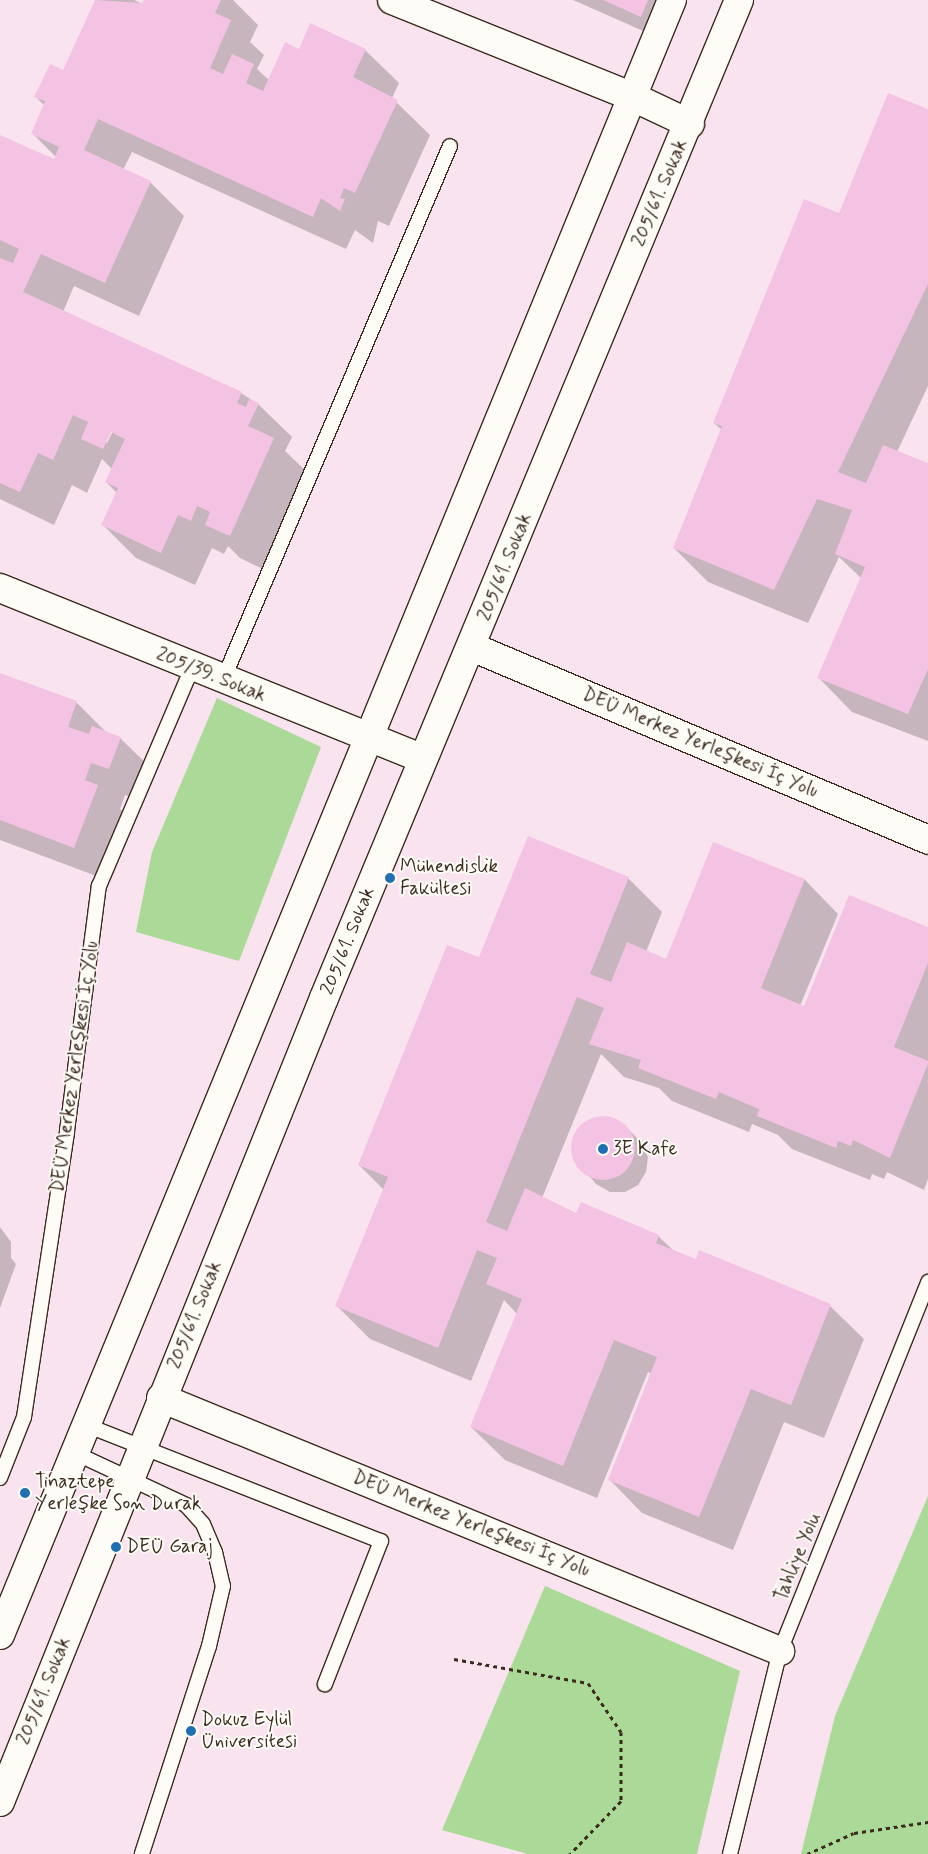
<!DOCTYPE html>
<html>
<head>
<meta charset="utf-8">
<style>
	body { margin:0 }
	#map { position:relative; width:928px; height:1854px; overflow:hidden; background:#fbf1f3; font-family:Mynerve,sans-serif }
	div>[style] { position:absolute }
	.built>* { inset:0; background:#f9e3ee; transform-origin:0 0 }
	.green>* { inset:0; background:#abd998 }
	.shadow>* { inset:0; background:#0003 }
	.building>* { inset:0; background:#f4c3e3 }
	.round { border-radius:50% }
	.path>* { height:3px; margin-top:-1.5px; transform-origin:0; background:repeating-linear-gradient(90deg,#3b2a1e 0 4px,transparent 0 8px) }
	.roads { filter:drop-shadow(1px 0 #3b2a1e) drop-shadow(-1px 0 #3b2a1e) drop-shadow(0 1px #3b2a1e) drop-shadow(0 -1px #3b2a1e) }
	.service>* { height:14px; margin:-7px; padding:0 7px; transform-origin:7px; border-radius:7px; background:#fdfcf7 }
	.minor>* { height:28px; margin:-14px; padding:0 14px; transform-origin:14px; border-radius:14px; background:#fdfcf7 }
	.secondary>* { height:28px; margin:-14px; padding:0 14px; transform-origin:14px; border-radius:14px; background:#fdfcf7 }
	.dots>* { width:14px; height:14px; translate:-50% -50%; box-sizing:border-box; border:2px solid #fdfcf7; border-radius:50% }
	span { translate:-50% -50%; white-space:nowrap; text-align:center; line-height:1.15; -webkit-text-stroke:4px #fdfcf7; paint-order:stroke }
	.street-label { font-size:19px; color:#3b2a1e }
	.poi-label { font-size:19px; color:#3b2a1e }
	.left { translate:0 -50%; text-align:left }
</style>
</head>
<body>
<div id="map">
	<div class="built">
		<i style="left:0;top:0;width:928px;height:1854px"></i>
	</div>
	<div class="green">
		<i style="clip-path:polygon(217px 698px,321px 747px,239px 961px,136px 932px,152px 852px)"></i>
		<i style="clip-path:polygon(928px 1496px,928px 1854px,801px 1854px,835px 1716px)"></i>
		<i style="clip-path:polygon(545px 1586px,740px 1671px,697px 1854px,528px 1854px,442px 1830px)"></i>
	</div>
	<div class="shadow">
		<i style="clip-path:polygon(evenodd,96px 0,134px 0,143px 4px,145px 0,233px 0,258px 25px,250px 42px,264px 55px,257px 69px,269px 80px,299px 50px,365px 50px,399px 83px,392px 98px,430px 135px,389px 226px,378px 221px,373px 243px,355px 230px,346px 249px,132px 152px,123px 170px,150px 182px,184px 216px,139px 316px,74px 286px,63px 312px,241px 393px,258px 404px,292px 437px,285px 451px,307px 472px,263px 569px,240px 558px,228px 546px,224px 554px,212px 548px,195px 585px,136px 558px,103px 525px,117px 493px,106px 482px,112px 469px,102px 459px,87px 493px,72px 485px,54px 525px,0 499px,0 136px,54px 161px,56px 157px,32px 133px,45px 106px,36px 97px,63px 72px,96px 0,112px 426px,115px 427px,107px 443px,105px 441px,112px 426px)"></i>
		<i style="clip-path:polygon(573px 0,684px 0,666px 41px)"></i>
		<i style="clip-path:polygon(928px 111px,928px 386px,897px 452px,928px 465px,928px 741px,852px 712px,819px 678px,862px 579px,839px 557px,808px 623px,708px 582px,674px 548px,722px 430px,714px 423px,840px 215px)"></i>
		<i style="clip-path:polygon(0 674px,76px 702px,107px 733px,120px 738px,154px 771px,142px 801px,125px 795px,120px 809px,130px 819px,107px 880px,0 840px)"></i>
		<i style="clip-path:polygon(714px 843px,805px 880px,838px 914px,800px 1006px,804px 1007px,928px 929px,928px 1179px,924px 1190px,887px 1172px,884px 1179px,872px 1174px,870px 1180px,792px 1149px,778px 1135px,752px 1124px,749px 1132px,672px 1101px,659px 1088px,624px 1077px,601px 1054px,542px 1198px,577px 1214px,658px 1236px,674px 1251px,696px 1260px,700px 1252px,830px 1306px,864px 1339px,824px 1438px,784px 1422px,733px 1550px,642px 1513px,609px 1479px,652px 1374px,648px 1372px,597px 1498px,505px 1460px,471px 1427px,517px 1314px,504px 1300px,471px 1381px,370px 1339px,337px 1306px,384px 1190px,359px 1165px,480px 959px,628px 878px,662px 912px,646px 952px,666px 960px)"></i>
		<i style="clip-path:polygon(597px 1117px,614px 1118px,628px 1129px,642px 1143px,648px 1157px,646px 1172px,638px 1185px,625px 1192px,610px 1192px,596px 1184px,573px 1156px,573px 1139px,582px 1124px)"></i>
		<i style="clip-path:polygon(0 1227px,11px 1242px,11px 1258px,16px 1264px,0 1308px)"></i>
	</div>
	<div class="building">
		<i style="clip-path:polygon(95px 0,142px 3px,144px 0,221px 0,215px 13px,231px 20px,210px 68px,223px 74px,232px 54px,254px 64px,246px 83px,263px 91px,285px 42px,299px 49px,310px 23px,366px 49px,353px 77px,398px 100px,355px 193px,344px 188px,340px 198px,345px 199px,340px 211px,321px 198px,313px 217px,98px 119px,84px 150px,151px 181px,105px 283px,41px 254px,23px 292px,242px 392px,237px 403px,246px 407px,249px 399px,259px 403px,248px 426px,274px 438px,230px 536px,205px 525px,210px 512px,197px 506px,191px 521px,178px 515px,161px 553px,101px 525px,118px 488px,105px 482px,125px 439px,111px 432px,103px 449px,81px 439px,88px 422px,73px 415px,53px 460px,38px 453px,20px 492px,0 483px,0 258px,13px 263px,19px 249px,0 240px,0 135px,54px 159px,59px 147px,31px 134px,45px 101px,34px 97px,50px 64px,63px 70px)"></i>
		<i style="clip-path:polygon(603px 0,648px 0,641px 17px)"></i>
		<i style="clip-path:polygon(888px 93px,928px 109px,928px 284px,838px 472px,866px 483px,883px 445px,928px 463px,928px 669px,908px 714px,817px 678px,865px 567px,835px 554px,852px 510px,817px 499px,774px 590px,673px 548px,722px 426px,713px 423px,804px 199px,839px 213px)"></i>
		<i style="clip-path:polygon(0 673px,77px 701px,68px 727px,89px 734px,92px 726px,121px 737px,109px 769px,91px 763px,85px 780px,98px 785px,74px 848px,0 820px)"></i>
		<i style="clip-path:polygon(528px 836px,629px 877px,590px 974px,611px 982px,627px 942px,666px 959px,713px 842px,805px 879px,761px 988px,804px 1006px,849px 895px,928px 927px,928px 963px,894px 1047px,928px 1061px,928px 1064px,890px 1158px,853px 1140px,851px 1146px,838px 1141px,836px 1148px,757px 1116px,759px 1109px,719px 1092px,716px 1099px,638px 1068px,641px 1060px,589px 1044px,604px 1008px,577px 997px,486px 1222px,507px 1231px,525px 1188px,576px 1213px,581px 1202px,659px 1235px,656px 1243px,696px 1259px,699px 1250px,831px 1304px,791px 1405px,751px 1389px,699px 1517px,608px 1480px,657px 1357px,614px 1340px,563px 1466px,470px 1427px,522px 1299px,486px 1284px,497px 1258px,477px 1250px,438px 1348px,335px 1306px,388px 1177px,358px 1165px,447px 945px,479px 957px)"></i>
		<i class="round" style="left:571px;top:1116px;width:64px;height:64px"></i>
	</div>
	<div class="path">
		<i style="left:454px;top:1659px;width:136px;rotate:10.2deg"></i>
		<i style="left:588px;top:1683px;width:59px;rotate:56deg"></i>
		<i style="left:621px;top:1732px;width:69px;rotate:90deg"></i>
		<i style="left:621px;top:1801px;width:74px;rotate:133.9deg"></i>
		<i style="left:807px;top:1854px;width:51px;rotate:-24.1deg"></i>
		<i style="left:854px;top:1833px;width:75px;rotate:-8.5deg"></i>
	</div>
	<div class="roads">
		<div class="service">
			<i style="left:223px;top:680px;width:580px;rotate:-66.97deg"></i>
			<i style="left:86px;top:1425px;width:317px;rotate:21.5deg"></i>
			<i style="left:381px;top:1541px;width:154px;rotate:111.4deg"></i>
			<i style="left:75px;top:1453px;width:123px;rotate:25.1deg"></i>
			<i style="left:186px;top:1505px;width:25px;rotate:48deg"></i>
			<i style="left:203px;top:1524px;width:30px;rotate:67deg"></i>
			<i style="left:215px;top:1552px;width:35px;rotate:77deg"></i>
			<i style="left:223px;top:1586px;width:62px;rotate:103.1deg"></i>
			<i style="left:209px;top:1646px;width:219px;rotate:107.9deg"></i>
			<i style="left:0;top:1478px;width:66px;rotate:-68.5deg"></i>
			<i style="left:24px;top:1417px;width:289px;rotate:-81.4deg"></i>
			<i style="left:67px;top:1131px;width:247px;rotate:-82.6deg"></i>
			<i style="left:99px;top:886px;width:237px;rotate:-66.9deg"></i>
			<i style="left:730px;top:1854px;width:209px;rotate:-76.2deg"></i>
			<i style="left:780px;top:1651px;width:398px;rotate:-68.1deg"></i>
		</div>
		<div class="minor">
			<i style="left:392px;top:0;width:260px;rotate:21.9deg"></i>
			<i style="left:633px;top:97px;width:63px;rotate:25.3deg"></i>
			<i style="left:0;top:588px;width:456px;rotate:22deg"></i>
			<i style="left:472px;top:647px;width:495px;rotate:22.9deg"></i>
			<i style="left:161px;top:1398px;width:669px;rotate:22.23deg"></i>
		</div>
		<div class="secondary">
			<i style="left:0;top:1635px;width:1768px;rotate:-67.66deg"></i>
			<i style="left:0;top:1802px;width:867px;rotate:-68.05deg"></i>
			<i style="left:324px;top:998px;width:1081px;rotate:-67.42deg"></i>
		</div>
	</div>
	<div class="dots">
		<i style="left:390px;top:878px;background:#1f6fb2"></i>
		<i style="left:603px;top:1149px;background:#1f6fb2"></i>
		<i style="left:25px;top:1493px;background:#1f6fb2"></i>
		<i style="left:116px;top:1547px;background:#1f6fb2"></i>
		<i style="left:191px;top:1731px;background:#1f6fb2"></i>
	</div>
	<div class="street-label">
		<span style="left:660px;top:193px;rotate:-67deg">205/61. Sokak</span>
		<span style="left:505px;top:567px;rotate:-68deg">205/61. Sokak</span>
		<span style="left:211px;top:675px;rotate:22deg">205/39. Sokak</span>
		<span style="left:700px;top:743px;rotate:23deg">DEÜ Merkez Yerleşkesi İç Yolu</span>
		<span style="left:348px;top:941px;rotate:-68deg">205/61. Sokak</span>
		<span style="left:75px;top:1067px;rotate:-82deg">DEÜ Merkez Yerleşkesi İç Yolu</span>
		<span style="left:195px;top:1315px;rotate:-68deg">205/61. Sokak</span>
		<span style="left:471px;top:1524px;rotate:22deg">DEÜ Merkez Yerleşkesi İç Yolu</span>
		<span style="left:798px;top:1557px;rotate:-68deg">Tahliye Yolu</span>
		<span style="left:44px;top:1691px;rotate:-68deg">205/61. Sokak</span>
	</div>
	<div class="poi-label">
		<span class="left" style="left:400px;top:878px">Mühendislik<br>Fakültesi</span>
		<span class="left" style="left:613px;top:1149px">3E Kafe</span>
		<span class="left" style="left:35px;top:1493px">Tinaztepe<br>Yerleşke Son Durak</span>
		<span class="left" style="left:126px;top:1547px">DEÜ Garaj</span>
		<span class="left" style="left:201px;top:1731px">Dokuz Eylül<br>Üniversitesi</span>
	</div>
</div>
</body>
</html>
